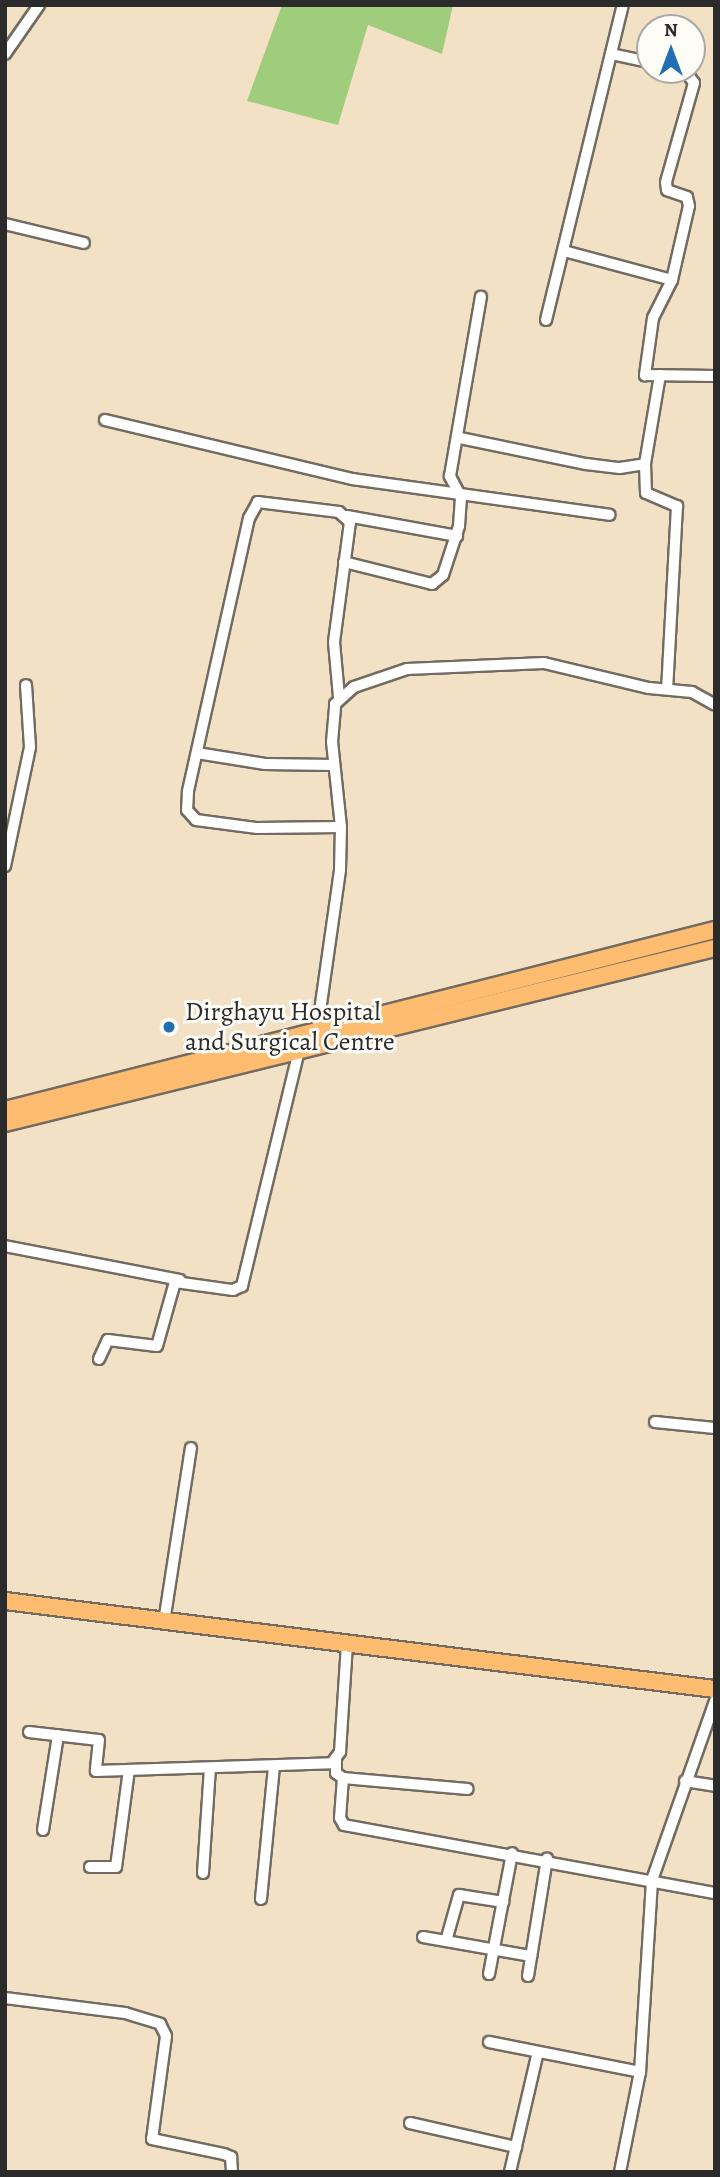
<!DOCTYPE html>
<html>
<head>
<meta charset="utf-8">
<style>
	body { margin:0 }
	#map { position:relative; width:720px; height:2177px; overflow:hidden; background:#f2e1c5; font-family:Alegreya,serif }
	div>[style] { position:absolute }
	.green>* { inset:0; background:#9fcd7b }
	.roads { filter:drop-shadow(2px 0 #716b61) drop-shadow(-2px 0 #716b61) drop-shadow(0 2px #716b61) drop-shadow(0 -2px #716b61) }
	.minor>* { height:10px; margin:-5px; padding:0 5px; transform-origin:5px; border-radius:5px; background:#fff }
	.primary>* { height:16px; margin:-8px; padding:0 8px; transform-origin:8px; border-radius:8px; background:#fdbc70 }
	.trunk>* { height:16px; margin:-8px; padding:0 8px; transform-origin:8px; border-radius:8px; background:#fdbc70 }
	.dots>* { width:19px; height:19px; translate:-50% -50%; box-sizing:border-box; border:4px solid #fdfcf7; border-radius:50% }
	span { translate:-50% -50%; white-space:nowrap; text-align:center; line-height:1.15; -webkit-text-stroke:6px #fdfcf7; paint-order:stroke }
	.poi-label { font-size:26px; color:#2b2b2b }
	.left { translate:0 -50%; text-align:left }
	.frame { position:absolute; inset:0; border:7px solid #2b2b2b; pointer-events:none }
	.north { position:absolute; left:636px; top:14px; width:70px; height:70px; box-sizing:border-box; background:#fdfcf7; border:2px solid #a9a8a5; border-radius:50%; rotate:0deg; font-size:19px; font-weight:700; line-height:28px; text-align:center; color:#2b2b2b }
	.north::after { content:''; display:block; margin:auto; width:24px; height:32px; background:#1f6fb2; clip-path:polygon(50% 0,100% 100%,50% 72%,0 100%) }
</style>
</head>
<body>
<div id="map">
	<div class="green">
		<i style="clip-path:polygon(282px 5px,453px 5px,442px 54px,368px 25px,338px 125px,247px 101px)"></i>
	</div>
	<div class="roads">
		<div class="minor">
			<i style="left:5px;top:54px;width:60px;rotate:-55.2deg"></i>
			<i style="left:611px;top:54px;width:40px;rotate:12deg"></i>
			<i style="left:5px;top:224px;width:81px;rotate:13.5deg"></i>
			<i style="left:564px;top:251px;width:112px;rotate:15deg"></i>
			<i style="left:672px;top:280px;width:76px;rotate:-77.1deg"></i>
			<i style="left:689px;top:206px;width:9px;rotate:-103deg"></i>
			<i style="left:687px;top:197px;width:21px;rotate:-161deg"></i>
			<i style="left:667px;top:190px;width:8px;rotate:-97deg"></i>
			<i style="left:666px;top:182px;width:103px;rotate:-74.2deg"></i>
			<i style="left:694px;top:83px;width:16px;rotate:-125deg"></i>
			<i style="left:672px;top:280px;width:42px;rotate:116.6deg"></i>
			<i style="left:653px;top:318px;width:58px;rotate:98deg"></i>
			<i style="left:645px;top:375px;width:70px;rotate:0.8deg"></i>
			<i style="left:546px;top:320px;width:324px;rotate:-76.3deg"></i>
			<i style="left:660px;top:375px;width:90px;rotate:99.6deg"></i>
			<i style="left:645px;top:464px;width:29px;rotate:88deg"></i>
			<i style="left:646px;top:493px;width:34px;rotate:23deg"></i>
			<i style="left:677px;top:506px;width:183px;rotate:93.1deg"></i>
			<i style="left:105px;top:420px;width:254px;rotate:13.4deg"></i>
			<i style="left:352px;top:479px;width:260px;rotate:7.9deg"></i>
			<i style="left:460px;top:438px;width:129px;rotate:11.7deg"></i>
			<i style="left:586px;top:464px;width:34px;rotate:7deg"></i>
			<i style="left:620px;top:468px;width:25px;rotate:-9deg"></i>
			<i style="left:347px;top:516px;width:112px;rotate:10.3deg"></i>
			<i style="left:344px;top:562px;width:91px;rotate:14deg"></i>
			<i style="left:432px;top:584px;width:14px;rotate:-39deg"></i>
			<i style="left:443px;top:575px;width:52px;rotate:-71.9deg"></i>
			<i style="left:459px;top:526px;width:29px;rotate:-86deg"></i>
			<i style="left:461px;top:497px;width:24px;rotate:-118deg"></i>
			<i style="left:450px;top:476px;width:182px;rotate:-80.2deg"></i>
			<i style="left:339px;top:697px;width:55px;rotate:-95.2deg"></i>
			<i style="left:334px;top:642px;width:121px;rotate:-82.4deg"></i>
			<i style="left:350px;top:522px;width:15px;rotate:-138deg"></i>
			<i style="left:339px;top:512px;width:82px;rotate:-173deg"></i>
			<i style="left:258px;top:502px;width:18px;rotate:119deg"></i>
			<i style="left:249px;top:518px;width:281px;rotate:102.6deg"></i>
			<i style="left:188px;top:792px;width:18px;rotate:93deg"></i>
			<i style="left:187px;top:810px;width:13px;rotate:48deg"></i>
			<i style="left:196px;top:820px;width:62px;rotate:7.5deg"></i>
			<i style="left:257px;top:828px;width:84px;rotate:-0.7deg"></i>
			<i style="left:341px;top:827px;width:85px;rotate:-96deg"></i>
			<i style="left:332px;top:742px;width:38px;rotate:-85deg"></i>
			<i style="left:335px;top:704px;width:25px;rotate:-42deg"></i>
			<i style="left:354px;top:687px;width:56px;rotate:-18.8deg"></i>
			<i style="left:407px;top:669px;width:137px;rotate:-2.5deg"></i>
			<i style="left:544px;top:663px;width:108px;rotate:13.4deg"></i>
			<i style="left:649px;top:688px;width:43px;rotate:5.3deg"></i>
			<i style="left:692px;top:692px;width:26px;rotate:29deg"></i>
			<i style="left:197px;top:753px;width:69px;rotate:9.2deg"></i>
			<i style="left:265px;top:764px;width:68px;rotate:0.8deg"></i>
			<i style="left:5px;top:866px;width:122px;rotate:-78.1deg"></i>
			<i style="left:30px;top:747px;width:62px;rotate:-93.7deg"></i>
			<i style="left:317px;top:1032px;width:164px;rotate:-81.9deg"></i>
			<i style="left:340px;top:870px;width:43px;rotate:-88.7deg"></i>
			<i style="left:5px;top:1246px;width:178px;rotate:11deg"></i>
			<i style="left:99px;top:1359px;width:21px;rotate:-65deg"></i>
			<i style="left:108px;top:1340px;width:49px;rotate:7deg"></i>
			<i style="left:157px;top:1346px;width:66px;rotate:-74.3deg"></i>
			<i style="left:175px;top:1282px;width:59px;rotate:7.9deg"></i>
			<i style="left:233px;top:1290px;width:10px;rotate:-24deg"></i>
			<i style="left:242px;top:1286px;width:242px;rotate:-76.4deg"></i>
			<i style="left:655px;top:1422px;width:60px;rotate:5.7deg"></i>
			<i style="left:164px;top:1622px;width:176px;rotate:-81.2deg"></i>
			<i style="left:29px;top:1732px;width:70px;rotate:6.5deg"></i>
			<i style="left:99px;top:1740px;width:31px;rotate:96deg"></i>
			<i style="left:96px;top:1771px;width:236px;rotate:-1.9deg"></i>
			<i style="left:332px;top:1763px;width:14px;rotate:-54deg"></i>
			<i style="left:340px;top:1752px;width:107px;rotate:-86.3deg"></i>
			<i style="left:336px;top:1760px;width:13px;rotate:90deg"></i>
			<i style="left:336px;top:1773px;width:9px;rotate:36deg"></i>
			<i style="left:343px;top:1778px;width:125px;rotate:5deg"></i>
			<i style="left:343px;top:1778px;width:40px;rotate:94.3deg"></i>
			<i style="left:340px;top:1818px;width:8px;rotate:60deg"></i>
			<i style="left:344px;top:1825px;width:377px;rotate:10.4deg"></i>
			<i style="left:685px;top:1781px;width:30px;rotate:9deg"></i>
			<i style="left:43px;top:1830px;width:96px;rotate:-81deg"></i>
			<i style="left:90px;top:1867px;width:26px"></i>
			<i style="left:116px;top:1867px;width:98px;rotate:-82.4deg"></i>
			<i style="left:203px;top:1873px;width:105px;rotate:-86.2deg"></i>
			<i style="left:261px;top:1899px;width:133px;rotate:-84.4deg"></i>
			<i style="left:423px;top:1937px;width:110px;rotate:10deg"></i>
			<i style="left:446px;top:1941px;width:48px;rotate:-74.2deg"></i>
			<i style="left:459px;top:1895px;width:45px;rotate:9deg"></i>
			<i style="left:489px;top:1974px;width:123px;rotate:-79.2deg"></i>
			<i style="left:528px;top:1976px;width:119px;rotate:-80.8deg"></i>
			<i style="left:5px;top:1998px;width:121px;rotate:7.1deg"></i>
			<i style="left:125px;top:2013px;width:37px;rotate:17deg"></i>
			<i style="left:160px;top:2024px;width:13px;rotate:63deg"></i>
			<i style="left:166px;top:2036px;width:104px;rotate:97.7deg"></i>
			<i style="left:152px;top:2139px;width:74px;rotate:11.8deg"></i>
			<i style="left:224px;top:2154px;width:8px;rotate:23deg"></i>
			<i style="left:231px;top:2157px;width:15px;rotate:86deg"></i>
			<i style="left:489px;top:2042px;width:154px;rotate:11.2deg"></i>
			<i style="left:410px;top:2123px;width:109px;rotate:12.8deg"></i>
			<i style="left:510px;top:2172px;width:123px;rotate:-76.9deg"></i>
			<i style="left:620px;top:2172px;width:102px;rotate:-78.7deg"></i>
			<i style="left:640px;top:2072px;width:192px;rotate:-86.4deg"></i>
			<i style="left:652px;top:1880px;width:190px;rotate:-70.6deg"></i>
		</div>
		<div class="primary">
			<i style="left:5px;top:1601px;width:715px;rotate:7.07deg"></i>
		</div>
		<div class="trunk">
			<i style="left:5px;top:1110px;width:732px;rotate:-14.23deg"></i>
			<i style="left:5px;top:1123px;width:731px;rotate:-13.85deg"></i>
		</div>
	</div>
	<div class="dots">
		<i style="left:169px;top:1027px;background:#1f6fb2"></i>
	</div>
	<div class="poi-label">
		<span class="left" style="left:185px;top:1027px">Dirghayu Hospital<br>and Surgical Centre</span>
	</div>
	<div class="frame"></div>
	<div class="north">N</div>
</div>
</body>
</html>
